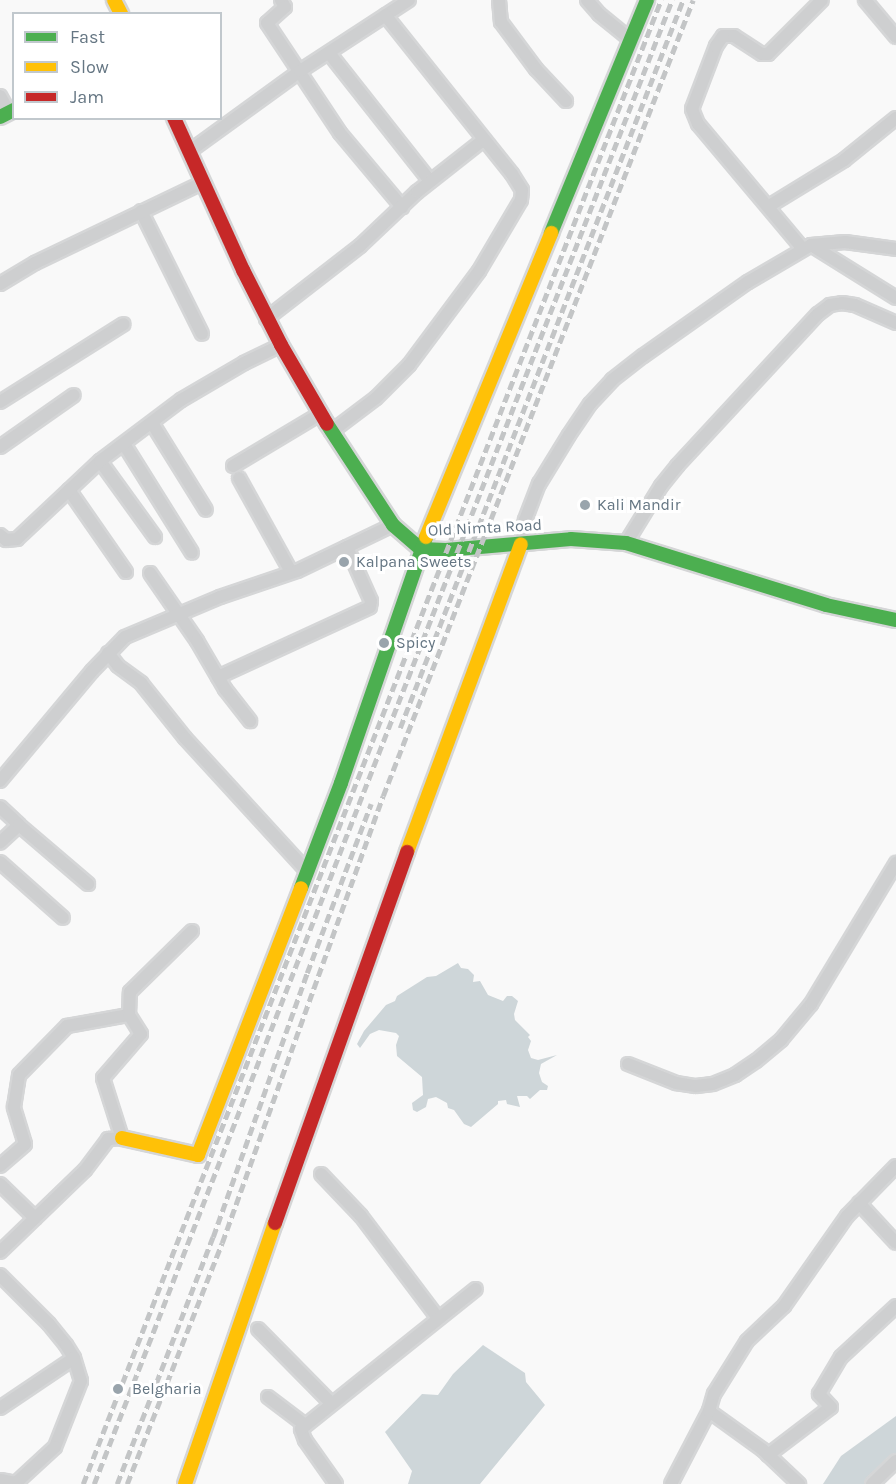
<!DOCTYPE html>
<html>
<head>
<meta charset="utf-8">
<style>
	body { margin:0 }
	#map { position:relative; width:896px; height:1484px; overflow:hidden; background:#f9f9f9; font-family:Karla,sans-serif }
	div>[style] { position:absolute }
	.water>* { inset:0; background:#ced6d9 }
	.roads { filter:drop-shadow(2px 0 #d5d6d7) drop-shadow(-2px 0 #d5d6d7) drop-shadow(0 2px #d5d6d7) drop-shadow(0 -2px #d5d6d7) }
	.street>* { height:12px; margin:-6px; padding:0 6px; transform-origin:6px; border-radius:6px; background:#cecfd0 }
	.fast>* { height:14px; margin:-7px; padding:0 7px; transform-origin:7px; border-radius:7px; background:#4caf50 }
	.slow>* { height:14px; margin:-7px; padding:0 7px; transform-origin:7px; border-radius:7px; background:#ffc107 }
	.jam>* { height:14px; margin:-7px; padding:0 7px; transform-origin:7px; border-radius:7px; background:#c62828 }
	.rail>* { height:4.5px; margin-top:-2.25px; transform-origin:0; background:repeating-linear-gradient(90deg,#c3c5c6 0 9px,transparent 0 13.5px) }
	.dots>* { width:16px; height:16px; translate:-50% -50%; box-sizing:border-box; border:3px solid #fff; border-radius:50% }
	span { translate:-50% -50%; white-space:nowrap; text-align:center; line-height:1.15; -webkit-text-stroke:6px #fff; paint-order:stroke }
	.poi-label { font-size:16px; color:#657683 }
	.left { translate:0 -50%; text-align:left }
	.street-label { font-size:16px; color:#657683 }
	.legend { position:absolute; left:12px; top:12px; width:210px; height:108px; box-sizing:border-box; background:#fff; border:2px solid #c1c8cd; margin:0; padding:8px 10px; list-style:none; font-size:18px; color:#657683 }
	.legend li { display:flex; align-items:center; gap:12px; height:30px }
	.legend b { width:30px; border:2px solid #c1c8cd }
</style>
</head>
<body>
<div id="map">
	<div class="water">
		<i style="clip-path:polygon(458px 963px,461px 968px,468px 969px,474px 975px,473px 982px,480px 981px,488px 995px,503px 1001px,507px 996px,512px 996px,518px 1001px,514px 1014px,515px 1020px,530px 1035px,528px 1037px,531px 1041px,528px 1050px,531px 1058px,538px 1060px,557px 1055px,541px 1064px,539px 1073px,542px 1082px,548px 1086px,547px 1090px,540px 1090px,530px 1099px,527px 1096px,517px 1096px,520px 1107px,507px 1104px,506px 1100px,498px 1101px,498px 1104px,471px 1127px,464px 1124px,454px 1110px,448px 1108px,447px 1103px,436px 1097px,428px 1099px,426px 1107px,417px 1112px,413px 1110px,412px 1103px,423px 1095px,422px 1077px,397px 1056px,396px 1045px,399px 1036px,396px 1033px,379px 1030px,370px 1034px,360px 1048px,357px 1044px,364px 1031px,386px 1005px,395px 1001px,397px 996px,427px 977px,436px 976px)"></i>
		<i style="clip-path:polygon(483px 1345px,525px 1373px,526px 1382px,545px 1405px,480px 1484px,408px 1484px,412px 1471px,385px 1432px,422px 1394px,438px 1395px,453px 1374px)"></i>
		<i style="clip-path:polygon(896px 1416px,896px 1466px,876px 1484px,823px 1484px,841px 1456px)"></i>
	</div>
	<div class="roads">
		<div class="street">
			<i style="left:281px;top:0;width:8px;rotate:60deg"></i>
			<i style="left:285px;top:7px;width:24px;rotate:138deg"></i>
			<i style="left:267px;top:23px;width:132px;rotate:56.4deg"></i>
			<i style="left:340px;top:133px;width:97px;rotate:50deg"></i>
			<i style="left:499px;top:0;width:22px;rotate:85deg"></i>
			<i style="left:501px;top:22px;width:59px;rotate:53.3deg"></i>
			<i style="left:536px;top:69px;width:44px;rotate:46.8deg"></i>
			<i style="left:587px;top:0;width:18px;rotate:49deg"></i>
			<i style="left:599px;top:14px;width:41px;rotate:39.1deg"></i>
			<i style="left:865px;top:0;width:48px;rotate:50deg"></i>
			<i style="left:329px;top:53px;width:163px;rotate:51.7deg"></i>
			<i style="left:0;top:96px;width:18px;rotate:61deg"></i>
			<i style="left:190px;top:151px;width:136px;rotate:-36deg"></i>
			<i style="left:300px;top:71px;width:130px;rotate:-33.1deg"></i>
			<i style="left:769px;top:206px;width:88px;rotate:-31.5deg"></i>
			<i style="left:844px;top:160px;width:67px;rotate:-38.9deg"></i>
			<i style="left:141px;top:211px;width:137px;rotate:63.6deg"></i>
			<i style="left:811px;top:245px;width:100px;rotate:31.9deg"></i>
			<i style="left:803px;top:249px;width:163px;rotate:-130deg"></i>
			<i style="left:698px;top:124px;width:16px;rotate:-112deg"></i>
			<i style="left:692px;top:109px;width:67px;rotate:-69.1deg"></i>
			<i style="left:716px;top:46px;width:12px;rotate:-55deg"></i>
			<i style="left:723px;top:36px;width:11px"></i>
			<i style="left:734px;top:36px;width:33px;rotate:33deg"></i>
			<i style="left:762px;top:54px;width:6px"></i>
			<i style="left:768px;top:54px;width:76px;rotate:-45deg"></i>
			<i style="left:0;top:284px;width:41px;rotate:-31deg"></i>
			<i style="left:35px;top:263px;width:187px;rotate:-25.6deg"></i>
			<i style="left:266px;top:319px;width:119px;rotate:-37.8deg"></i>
			<i style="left:360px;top:246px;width:79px;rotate:-43.5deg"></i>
			<i style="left:417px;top:192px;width:84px;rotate:-38.2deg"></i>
			<i style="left:0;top:402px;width:146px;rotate:-32.2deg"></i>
			<i style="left:152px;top:423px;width:102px;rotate:58.2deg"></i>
			<i style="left:331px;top:432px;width:56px;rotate:-37.1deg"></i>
			<i style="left:376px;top:398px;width:47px;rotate:-45deg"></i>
			<i style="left:409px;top:365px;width:117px;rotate:-53.3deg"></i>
			<i style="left:479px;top:271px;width:82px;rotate:-59.4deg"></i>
			<i style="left:521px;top:200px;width:10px;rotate:-84deg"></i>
			<i style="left:522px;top:190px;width:19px;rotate:-122deg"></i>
			<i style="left:512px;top:174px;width:203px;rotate:-128.6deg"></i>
			<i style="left:124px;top:444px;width:128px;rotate:58deg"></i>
			<i style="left:0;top:447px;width:90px;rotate:-35.1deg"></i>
			<i style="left:100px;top:461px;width:94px;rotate:54.1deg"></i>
			<i style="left:233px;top:466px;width:101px;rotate:-30.9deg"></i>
			<i style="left:239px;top:478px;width:107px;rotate:61deg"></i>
			<i style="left:69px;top:490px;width:100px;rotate:55.2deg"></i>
			<i style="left:0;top:535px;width:8px;rotate:40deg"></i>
			<i style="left:6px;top:540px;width:11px;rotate:-5deg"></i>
			<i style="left:17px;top:539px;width:114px;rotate:-43.2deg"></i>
			<i style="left:100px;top:461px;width:101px;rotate:-37deg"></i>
			<i style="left:181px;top:400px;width:73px;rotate:-30.4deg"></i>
			<i style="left:244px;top:363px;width:41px;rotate:-25.9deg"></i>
			<i style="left:626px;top:543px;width:67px;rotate:-58.4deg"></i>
			<i style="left:661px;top:486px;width:26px;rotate:-51deg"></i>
			<i style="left:677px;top:466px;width:207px;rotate:-47.2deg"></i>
			<i style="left:818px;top:314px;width:15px;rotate:-37deg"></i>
			<i style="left:830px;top:305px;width:12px;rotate:-9deg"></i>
			<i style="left:842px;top:303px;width:13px;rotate:9deg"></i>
			<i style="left:855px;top:305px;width:45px;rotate:23.7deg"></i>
			<i style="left:521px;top:544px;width:24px;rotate:-81deg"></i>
			<i style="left:525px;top:520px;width:39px;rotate:-69deg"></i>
			<i style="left:539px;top:484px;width:57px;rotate:-58.5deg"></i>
			<i style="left:569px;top:435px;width:37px;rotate:-56deg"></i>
			<i style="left:590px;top:404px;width:33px;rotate:-47deg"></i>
			<i style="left:612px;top:380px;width:39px;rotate:-38deg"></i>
			<i style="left:643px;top:356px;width:128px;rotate:-35.2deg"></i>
			<i style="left:748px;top:282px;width:73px;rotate:-30.4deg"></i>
			<i style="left:811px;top:245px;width:34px;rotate:-5deg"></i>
			<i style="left:845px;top:242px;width:51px;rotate:7.8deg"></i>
			<i style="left:150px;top:573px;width:83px;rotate:55.3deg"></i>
			<i style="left:197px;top:641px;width:56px;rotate:59.7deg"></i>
			<i style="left:225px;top:689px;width:41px;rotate:52deg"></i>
			<i style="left:108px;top:653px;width:16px;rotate:52deg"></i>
			<i style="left:118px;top:666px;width:29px;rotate:36deg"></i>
			<i style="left:141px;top:683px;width:70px;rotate:51.3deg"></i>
			<i style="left:185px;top:738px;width:179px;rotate:47.5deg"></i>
			<i style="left:218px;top:677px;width:167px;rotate:-24.7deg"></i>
			<i style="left:370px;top:607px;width:6px;rotate:-81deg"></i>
			<i style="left:371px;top:601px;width:59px;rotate:-114deg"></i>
			<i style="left:0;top:781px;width:143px;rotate:-50.1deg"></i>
			<i style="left:92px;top:671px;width:47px;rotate:-45.9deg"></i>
			<i style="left:125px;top:637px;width:103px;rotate:-22.8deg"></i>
			<i style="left:220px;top:597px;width:81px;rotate:-18.7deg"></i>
			<i style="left:297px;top:571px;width:106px;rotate:-25.6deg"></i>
			<i style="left:0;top:807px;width:26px;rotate:43deg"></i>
			<i style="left:19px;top:825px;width:26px;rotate:137deg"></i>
			<i style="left:19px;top:825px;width:91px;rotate:40.5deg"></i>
			<i style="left:0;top:862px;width:84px;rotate:41.6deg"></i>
			<i style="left:628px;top:1064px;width:52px;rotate:21.6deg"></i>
			<i style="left:676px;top:1083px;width:20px;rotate:9deg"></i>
			<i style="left:696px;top:1086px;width:17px;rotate:-7deg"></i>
			<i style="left:713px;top:1084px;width:24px;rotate:-22deg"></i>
			<i style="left:735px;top:1075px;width:25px;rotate:-34deg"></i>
			<i style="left:756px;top:1061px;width:33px;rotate:-40deg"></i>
			<i style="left:781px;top:1040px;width:47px;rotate:-50.2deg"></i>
			<i style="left:811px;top:1004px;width:165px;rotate:-58.9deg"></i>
			<i style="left:0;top:1166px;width:33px;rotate:-41deg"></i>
			<i style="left:25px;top:1144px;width:39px;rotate:-107deg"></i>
			<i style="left:14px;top:1107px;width:32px;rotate:-81deg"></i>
			<i style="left:19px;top:1075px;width:69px;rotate:-45.6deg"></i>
			<i style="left:67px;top:1026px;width:63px;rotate:-10.1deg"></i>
			<i style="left:129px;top:1015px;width:23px;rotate:-88deg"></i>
			<i style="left:130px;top:992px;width:87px;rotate:-44.5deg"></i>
			<i style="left:321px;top:1174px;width:58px;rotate:46.4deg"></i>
			<i style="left:361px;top:1216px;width:128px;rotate:53deg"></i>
			<i style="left:0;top:1184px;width:49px;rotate:44.2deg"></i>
			<i style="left:859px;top:1203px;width:54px;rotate:47.2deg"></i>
			<i style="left:0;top:1252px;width:118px;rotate:-44deg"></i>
			<i style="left:85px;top:1170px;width:39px;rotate:-53deg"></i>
			<i style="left:108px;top:1139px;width:14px;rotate:-4deg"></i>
			<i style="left:122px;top:1138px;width:63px;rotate:-107.6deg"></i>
			<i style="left:103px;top:1078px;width:58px;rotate:-49.2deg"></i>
			<i style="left:141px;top:1034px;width:22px;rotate:-122deg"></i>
			<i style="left:0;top:1275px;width:69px;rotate:45deg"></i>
			<i style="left:49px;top:1324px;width:27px;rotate:51deg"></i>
			<i style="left:66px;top:1345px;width:15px;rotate:58deg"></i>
			<i style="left:74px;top:1358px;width:24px;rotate:73deg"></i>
			<i style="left:81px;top:1381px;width:71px;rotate:111.5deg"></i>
			<i style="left:55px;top:1447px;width:53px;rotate:137.3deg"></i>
			<i style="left:16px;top:1483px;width:16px;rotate:-169deg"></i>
			<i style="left:258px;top:1329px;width:105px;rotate:45.4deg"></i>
			<i style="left:268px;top:1397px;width:46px;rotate:37.1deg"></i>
			<i style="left:0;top:1408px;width:89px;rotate:-34deg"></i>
			<i style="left:709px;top:1411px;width:67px;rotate:35.8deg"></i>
			<i style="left:763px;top:1450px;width:50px;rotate:43.4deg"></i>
			<i style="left:768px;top:1455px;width:79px;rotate:-37.3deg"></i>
			<i style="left:831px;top:1407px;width:18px;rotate:-133deg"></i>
			<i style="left:819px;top:1394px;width:43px;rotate:-59.3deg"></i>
			<i style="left:841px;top:1357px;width:75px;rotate:-42.8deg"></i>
			<i style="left:336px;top:1484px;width:54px;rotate:-125.2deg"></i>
			<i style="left:305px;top:1440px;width:12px;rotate:-110deg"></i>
			<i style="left:301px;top:1429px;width:224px;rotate:-38.7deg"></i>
			<i style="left:671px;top:1484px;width:82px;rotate:-62.5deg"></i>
			<i style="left:709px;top:1411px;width:18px;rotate:-74deg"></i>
			<i style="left:714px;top:1394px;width:62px;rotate:-58.1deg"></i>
			<i style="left:747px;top:1341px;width:51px;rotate:-43.4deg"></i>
			<i style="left:784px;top:1306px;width:110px;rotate:-55deg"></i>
			<i style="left:847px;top:1216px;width:70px;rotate:-45.6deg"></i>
			<i style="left:872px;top:1484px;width:33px;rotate:-44deg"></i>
		</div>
		<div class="fast">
			<i style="left:0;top:117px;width:16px;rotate:-27deg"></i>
			<i style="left:551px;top:233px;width:252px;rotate:-67.6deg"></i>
			<i style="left:327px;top:424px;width:121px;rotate:56.8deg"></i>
			<i style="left:393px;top:525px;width:37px;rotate:41deg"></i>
			<i style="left:421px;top:549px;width:25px;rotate:2deg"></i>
			<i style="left:446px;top:550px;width:125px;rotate:-5deg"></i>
			<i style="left:571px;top:539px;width:55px;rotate:4.2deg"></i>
			<i style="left:626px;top:543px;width:209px;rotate:17.2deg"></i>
			<i style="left:826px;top:605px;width:72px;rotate:12.1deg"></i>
			<i style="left:301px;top:888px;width:112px;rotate:-69.1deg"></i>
			<i style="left:341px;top:783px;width:260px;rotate:-70.9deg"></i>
		</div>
		<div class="slow">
			<i style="left:114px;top:0;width:16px;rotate:63deg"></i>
			<i style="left:426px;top:537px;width:329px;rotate:-67.6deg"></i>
			<i style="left:407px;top:852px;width:328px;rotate:-69.7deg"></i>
			<i style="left:122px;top:1138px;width:78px;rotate:12.6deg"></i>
			<i style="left:198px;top:1155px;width:286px;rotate:-68.9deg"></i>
			<i style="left:185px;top:1484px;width:276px;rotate:-71deg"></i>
		</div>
		<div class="jam">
			<i style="left:174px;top:118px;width:167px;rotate:65.6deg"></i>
			<i style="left:243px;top:270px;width:84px;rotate:63.1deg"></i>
			<i style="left:281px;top:345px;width:91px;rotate:59.8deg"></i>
			<i style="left:275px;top:1223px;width:394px;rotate:-70.4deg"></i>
		</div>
	</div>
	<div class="rail">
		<i style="left:400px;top:728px;width:781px;rotate:-68.76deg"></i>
		<i style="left:83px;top:1484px;width:1593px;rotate:-68.72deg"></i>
		<i style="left:94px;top:1484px;width:1593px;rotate:-68.72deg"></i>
		<i style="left:117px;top:1484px;width:265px;rotate:-68.8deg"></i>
		<i style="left:213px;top:1237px;width:280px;rotate:-70.4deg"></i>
		<i style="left:307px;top:973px;width:181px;rotate:-69.3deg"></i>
		<i style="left:127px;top:1484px;width:259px;rotate:-68.5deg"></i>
		<i style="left:222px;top:1243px;width:475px;rotate:-70.2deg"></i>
		<i style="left:383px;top:796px;width:854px;rotate:-68.72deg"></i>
	</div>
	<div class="dots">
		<i style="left:585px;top:505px;background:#99a4ac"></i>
		<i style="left:344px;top:562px;background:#99a4ac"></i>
		<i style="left:384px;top:643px;background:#99a4ac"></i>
		<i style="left:118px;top:1389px;background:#99a4ac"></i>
	</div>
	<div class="poi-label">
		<span class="left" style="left:597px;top:505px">Kali Mandir</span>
		<span class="left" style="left:356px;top:562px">Kalpana Sweets</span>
		<span class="left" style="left:396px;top:643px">Spicy</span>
		<span class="left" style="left:132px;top:1389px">Belgharia</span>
	</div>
	<div class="street-label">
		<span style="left:485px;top:528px;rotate:-3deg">Old Nimta Road</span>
	</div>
	<ul class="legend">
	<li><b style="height:8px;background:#4caf50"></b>Fast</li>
	<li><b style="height:8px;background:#ffc107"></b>Slow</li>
	<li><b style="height:8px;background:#c62828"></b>Jam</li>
	</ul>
</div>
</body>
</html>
